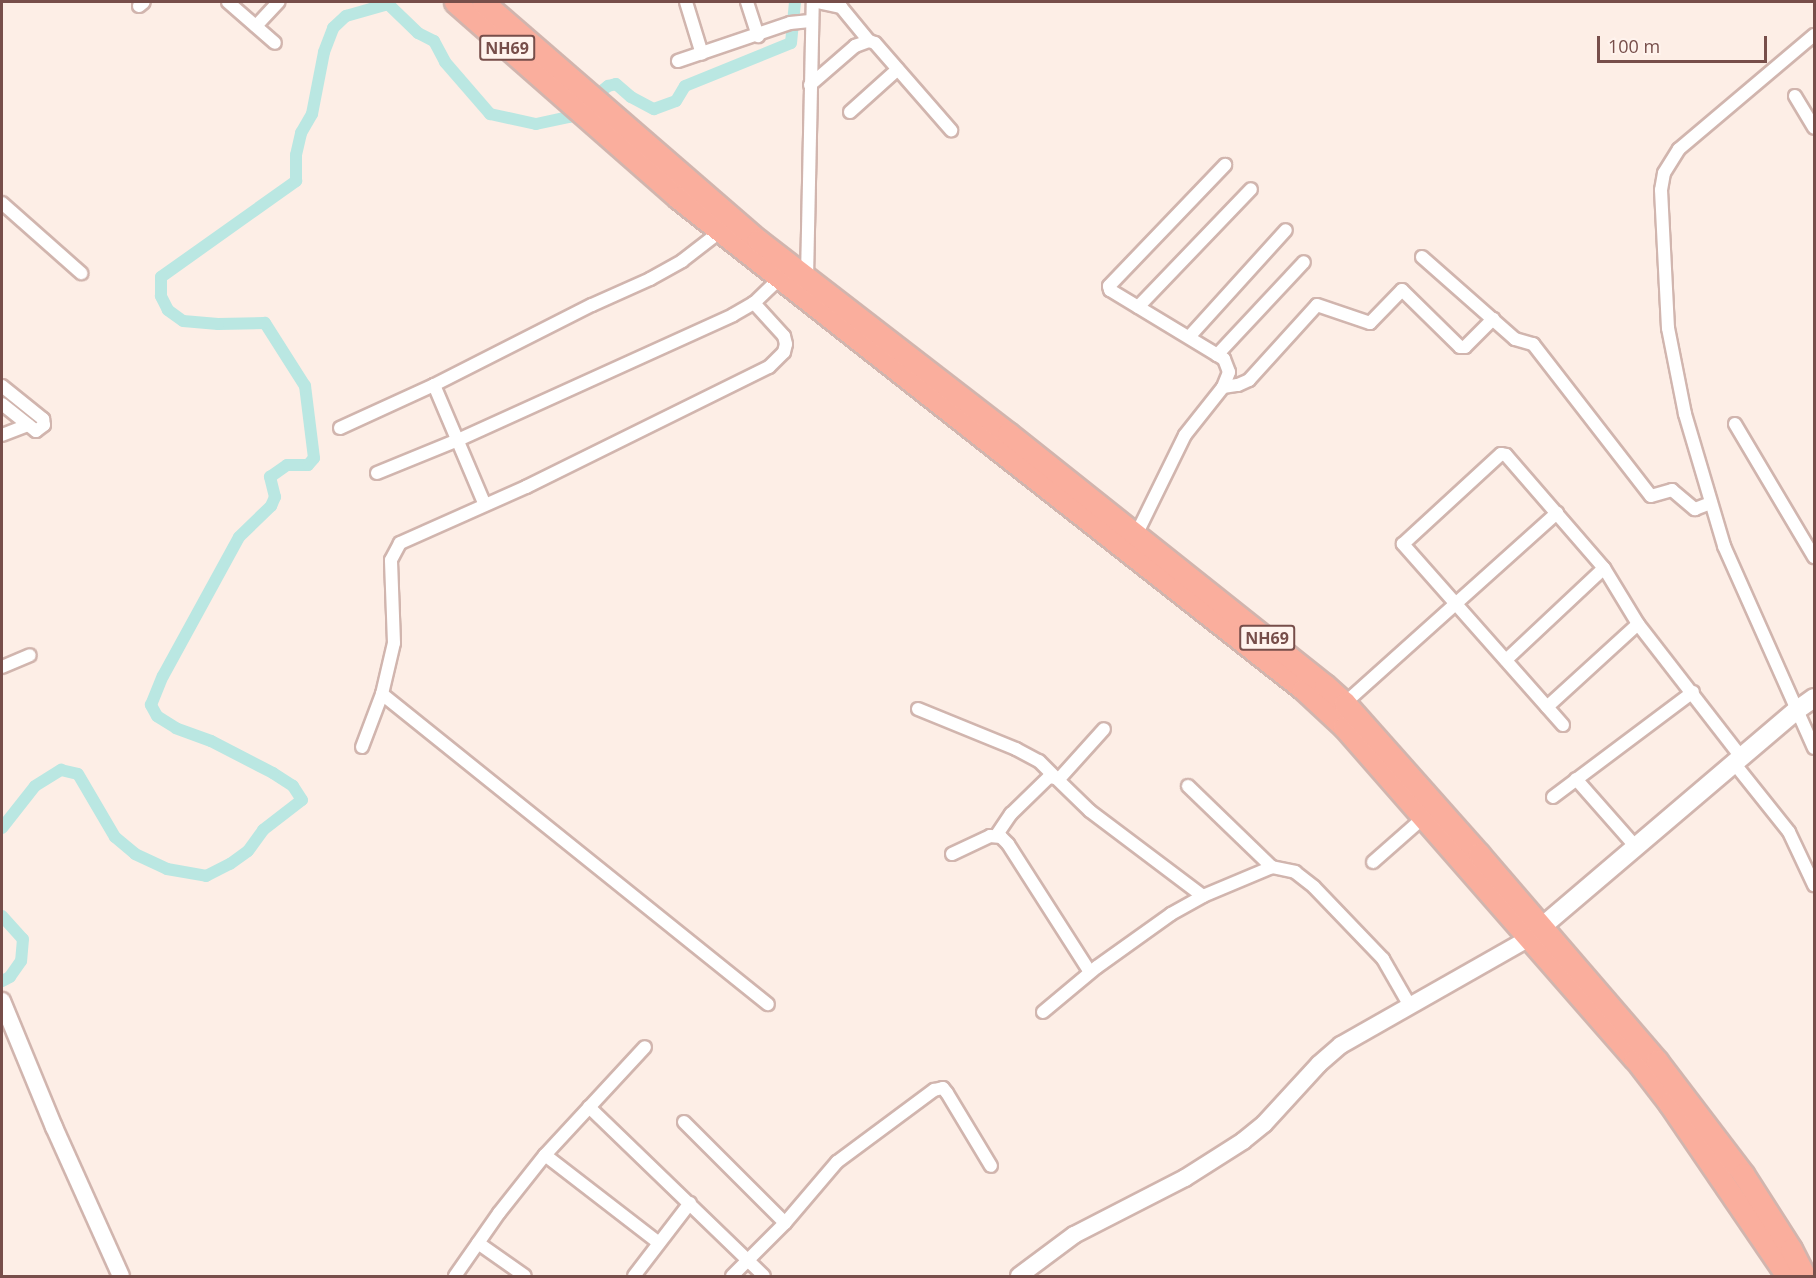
<!DOCTYPE html>
<html>
<head>
<meta charset="utf-8">
<style>
	body { margin:0 }
	#map { position:relative; width:1816px; height:1278px; overflow:hidden; background:#fdeee6; font-family:"Open Sans",sans-serif }
	div>[style] { position:absolute }
	.canal>* { height:12px; margin:-6px; padding:0 6px; transform-origin:6px; border-radius:6px; background:#bae7e2 }
	.roads { filter:drop-shadow(2px 0 #d1b5ae) drop-shadow(-2px 0 #d1b5ae) drop-shadow(0 2px #d1b5ae) drop-shadow(0 -2px #d1b5ae) }
	.minor>* { height:12px; margin:-6px; padding:0 6px; transform-origin:6px; border-radius:6px; background:#fff }
	.tertiary>* { height:16px; margin:-8px; padding:0 8px; transform-origin:8px; border-radius:8px; background:#fff }
	.secondary>* { height:18px; margin:-9px; padding:0 9px; transform-origin:9px; border-radius:9px; background:#fff }
	.trunk>* { height:21px; margin:-10.5px; padding:0 10.5px; transform-origin:10.5px; border-radius:10.5px; background:#faae9d }
	span { translate:-50% -50%; white-space:nowrap; text-align:center; line-height:1.15; -webkit-text-stroke:6px #fff3ed; paint-order:stroke }
	.shield-label span { padding:2px 4px; background:#fff3ed; border:2px solid; border-radius:4px; -webkit-text-stroke-width:0 }
	.shield-label { font-size:16px; color:#774e4a; font-weight:700 }
	.frame { position:absolute; inset:0; border:3px solid #774e4a; pointer-events:none }
	.scale { position:absolute; left:1597px; top:36px; width:170px; height:27px; box-sizing:border-box; border:3px solid #774e4a; border-top:0; padding-left:8px; font-size:18px; line-height:21px; white-space:nowrap; color:#774e4a; -webkit-text-stroke:4px #fff3ed; paint-order:stroke }
</style>
</head>
<body>
<div id="map">
	<div class="canal">
		<i style="left:2px;top:828px;width:53px;rotate:-51.8deg"></i>
		<i style="left:35px;top:786px;width:31px;rotate:-32deg"></i>
		<i style="left:61px;top:770px;width:17px;rotate:13deg"></i>
		<i style="left:78px;top:774px;width:73px;rotate:59.6deg"></i>
		<i style="left:115px;top:837px;width:26px;rotate:40deg"></i>
		<i style="left:135px;top:854px;width:35px;rotate:25deg"></i>
		<i style="left:167px;top:869px;width:40px;rotate:10deg"></i>
		<i style="left:206px;top:876px;width:27px;rotate:-27deg"></i>
		<i style="left:230px;top:864px;width:22px;rotate:-36deg"></i>
		<i style="left:248px;top:851px;width:26px;rotate:-54deg"></i>
		<i style="left:263px;top:830px;width:49px;rotate:-37.6deg"></i>
		<i style="left:302px;top:800px;width:17px;rotate:-123deg"></i>
		<i style="left:293px;top:786px;width:24px;rotate:-147deg"></i>
		<i style="left:273px;top:773px;width:70px;rotate:-152.7deg"></i>
		<i style="left:211px;top:741px;width:37px;rotate:-160deg"></i>
		<i style="left:176px;top:728px;width:22px;rotate:-148deg"></i>
		<i style="left:157px;top:716px;width:13px;rotate:-119deg"></i>
		<i style="left:151px;top:705px;width:31px;rotate:-68deg"></i>
		<i style="left:163px;top:676px;width:158px;rotate:-61.3deg"></i>
		<i style="left:239px;top:537px;width:45px;rotate:-44.1deg"></i>
		<i style="left:271px;top:506px;width:10px;rotate:-66deg"></i>
		<i style="left:275px;top:497px;width:21px;rotate:-104deg"></i>
		<i style="left:270px;top:477px;width:21px;rotate:-35deg"></i>
		<i style="left:287px;top:465px;width:21px"></i>
		<i style="left:308px;top:465px;width:9px;rotate:-49deg"></i>
		<i style="left:314px;top:458px;width:73px;rotate:-97.1deg"></i>
		<i style="left:305px;top:386px;width:75px;rotate:-122.4deg"></i>
		<i style="left:265px;top:323px;width:47px;rotate:178.8deg"></i>
		<i style="left:218px;top:324px;width:35px;rotate:-175deg"></i>
		<i style="left:183px;top:321px;width:19px;rotate:-144deg"></i>
		<i style="left:168px;top:310px;width:16px;rotate:-117deg"></i>
		<i style="left:161px;top:296px;width:19px;rotate:-90deg"></i>
		<i style="left:161px;top:277px;width:166px;rotate:-35.4deg"></i>
		<i style="left:296px;top:181px;width:26px;rotate:-90deg"></i>
		<i style="left:296px;top:155px;width:23px;rotate:-77deg"></i>
		<i style="left:301px;top:133px;width:22px;rotate:-60deg"></i>
		<i style="left:312px;top:114px;width:63px;rotate:-79deg"></i>
		<i style="left:324px;top:52px;width:26px;rotate:-69deg"></i>
		<i style="left:333px;top:28px;width:18px;rotate:-43deg"></i>
		<i style="left:346px;top:16px;width:44px;rotate:-15.9deg"></i>
		<i style="left:388px;top:4px;width:42px;rotate:44deg"></i>
		<i style="left:418px;top:33px;width:18px;rotate:27deg"></i>
		<i style="left:434px;top:41px;width:24px;rotate:62deg"></i>
		<i style="left:445px;top:62px;width:69px;rotate:49.1deg"></i>
		<i style="left:490px;top:114px;width:47px;rotate:12.3deg"></i>
		<i style="left:536px;top:124px;width:34px;rotate:-12deg"></i>
		<i style="left:569px;top:117px;width:50px;rotate:-38.5deg"></i>
		<i style="left:608px;top:86px;width:8px;rotate:-14deg"></i>
		<i style="left:616px;top:84px;width:20px;rotate:41deg"></i>
		<i style="left:631px;top:97px;width:26px;rotate:28deg"></i>
		<i style="left:654px;top:109px;width:23px;rotate:-20deg"></i>
		<i style="left:676px;top:101px;width:17px;rotate:-59deg"></i>
		<i style="left:685px;top:86px;width:114px;rotate:-22.1deg"></i>
		<i style="left:791px;top:43px;width:41px;rotate:-84.4deg"></i>
		<i style="left:2px;top:916px;width:31px;rotate:48deg"></i>
		<i style="left:23px;top:939px;width:22px;rotate:95deg"></i>
		<i style="left:21px;top:961px;width:19px;rotate:125deg"></i>
		<i style="left:10px;top:977px;width:9px;rotate:153deg"></i>
	</div>
	<div class="roads">
		<div class="minor">
			<i style="left:228px;top:2px;width:62px;rotate:41.1deg"></i>
			<i style="left:686px;top:2px;width:54px;rotate:72.9deg"></i>
			<i style="left:747px;top:2px;width:36px;rotate:72deg"></i>
			<i style="left:817px;top:2px;width:25px;rotate:12deg"></i>
			<i style="left:841px;top:7px;width:44px;rotate:50.5deg"></i>
			<i style="left:139px;top:6px;width:6px;rotate:-39deg"></i>
			<i style="left:256px;top:26px;width:33px;rotate:-47deg"></i>
			<i style="left:1814px;top:35px;width:177px;rotate:139.8deg"></i>
			<i style="left:1679px;top:149px;width:28px;rotate:122deg"></i>
			<i style="left:1664px;top:173px;width:17px;rotate:100deg"></i>
			<i style="left:1661px;top:190px;width:138px;rotate:87.1deg"></i>
			<i style="left:1668px;top:328px;width:88px;rotate:78.8deg"></i>
			<i style="left:1685px;top:414px;width:138px;rotate:73.5deg"></i>
			<i style="left:1724px;top:546px;width:221px;rotate:66deg"></i>
			<i style="left:678px;top:61px;width:118px;rotate:-18.7deg"></i>
			<i style="left:790px;top:23px;width:20px;rotate:-6deg"></i>
			<i style="left:810px;top:85px;width:60px;rotate:-40.9deg"></i>
			<i style="left:855px;top:46px;width:15px;rotate:-20deg"></i>
			<i style="left:869px;top:41px;width:6px;rotate:18deg"></i>
			<i style="left:875px;top:43px;width:116px;rotate:48.9deg"></i>
			<i style="left:1795px;top:96px;width:37px;rotate:59deg"></i>
			<i style="left:850px;top:112px;width:64px;rotate:-41.9deg"></i>
			<i style="left:2px;top:203px;width:106px;rotate:41.5deg"></i>
			<i style="left:1422px;top:257px;width:124px;rotate:41.4deg"></i>
			<i style="left:1515px;top:339px;width:19px;rotate:16deg"></i>
			<i style="left:1533px;top:344px;width:192px;rotate:52.2deg"></i>
			<i style="left:1651px;top:496px;width:22px;rotate:-16deg"></i>
			<i style="left:1672px;top:490px;width:30px;rotate:40deg"></i>
			<i style="left:1695px;top:509px;width:17px;rotate:-21deg"></i>
			<i style="left:807px;top:278px;width:276px;rotate:-88.8deg"></i>
			<i style="left:1138px;top:307px;width:163px;rotate:-46.2deg"></i>
			<i style="left:1189px;top:337px;width:144px;rotate:-47.8deg"></i>
			<i style="left:1217px;top:355px;width:127px;rotate:-46.9deg"></i>
			<i style="left:434px;top:385px;width:130px;rotate:67deg"></i>
			<i style="left:2px;top:386px;width:53px;rotate:38.8deg"></i>
			<i style="left:43px;top:419px;width:6px;rotate:81deg"></i>
			<i style="left:44px;top:425px;width:10px;rotate:143deg"></i>
			<i style="left:36px;top:431px;width:43px;rotate:-141.5deg"></i>
			<i style="left:1223px;top:387px;width:15px;rotate:-8deg"></i>
			<i style="left:1238px;top:385px;width:12px;rotate:-24deg"></i>
			<i style="left:1249px;top:380px;width:101px;rotate:-47.8deg"></i>
			<i style="left:1317px;top:305px;width:56px;rotate:18.8deg"></i>
			<i style="left:1370px;top:323px;width:46px;rotate:-45.9deg"></i>
			<i style="left:1402px;top:290px;width:81px;rotate:44.5deg"></i>
			<i style="left:1460px;top:347px;width:5px"></i>
			<i style="left:1465px;top:347px;width:40px;rotate:-45deg"></i>
			<i style="left:1735px;top:424px;width:155px;rotate:59.3deg"></i>
			<i style="left:340px;top:428px;width:103px;rotate:-24.6deg"></i>
			<i style="left:434px;top:385px;width:177px;rotate:-26.9deg"></i>
			<i style="left:592px;top:305px;width:64px;rotate:-24.1deg"></i>
			<i style="left:650px;top:279px;width:37px;rotate:-29deg"></i>
			<i style="left:682px;top:261px;width:49px;rotate:-37.6deg"></i>
			<i style="left:2px;top:435px;width:28px;rotate:-21deg"></i>
			<i style="left:377px;top:473px;width:87px;rotate:-22.2deg"></i>
			<i style="left:458px;top:440px;width:302px;rotate:-24.4deg"></i>
			<i style="left:733px;top:315px;width:24px;rotate:-30deg"></i>
			<i style="left:754px;top:303px;width:42px;rotate:-44deg"></i>
			<i style="left:1136px;top:535px;width:111px;rotate:-63.9deg"></i>
			<i style="left:1185px;top:435px;width:61px;rotate:-51.6deg"></i>
			<i style="left:1223px;top:387px;width:16px;rotate:-68deg"></i>
			<i style="left:1229px;top:372px;width:14px;rotate:-111deg"></i>
			<i style="left:1224px;top:359px;width:133px;rotate:-148.8deg"></i>
			<i style="left:1110px;top:290px;width:4px;rotate:-104deg"></i>
			<i style="left:1109px;top:286px;width:168px;rotate:-46.2deg"></i>
			<i style="left:1506px;top:660px;width:134px;rotate:-43.2deg"></i>
			<i style="left:2px;top:667px;width:30px;rotate:-23deg"></i>
			<i style="left:382px;top:694px;width:495px;rotate:38.8deg"></i>
			<i style="left:1345px;top:703px;width:285px;rotate:-41.9deg"></i>
			<i style="left:1547px;top:707px;width:123px;rotate:-42.4deg"></i>
			<i style="left:918px;top:709px;width:106px;rotate:22.2deg"></i>
			<i style="left:1016px;top:749px;width:26px;rotate:28deg"></i>
			<i style="left:1039px;top:761px;width:24px;rotate:45deg"></i>
			<i style="left:1563px;top:725px;width:242px;rotate:-131.5deg"></i>
			<i style="left:1403px;top:544px;width:133px;rotate:-42.6deg"></i>
			<i style="left:1501px;top:454px;width:5px;rotate:11deg"></i>
			<i style="left:1506px;top:455px;width:150px;rotate:49.1deg"></i>
			<i style="left:1604px;top:568px;width:66px;rotate:58.7deg"></i>
			<i style="left:1638px;top:624px;width:168px;rotate:52.2deg"></i>
			<i style="left:362px;top:747px;width:57px;rotate:-69.3deg"></i>
			<i style="left:382px;top:694px;width:52px;rotate:-76.8deg"></i>
			<i style="left:394px;top:643px;width:83px;rotate:-92.1deg"></i>
			<i style="left:391px;top:560px;width:19px;rotate:-62deg"></i>
			<i style="left:400px;top:543px;width:138px;rotate:-24deg"></i>
			<i style="left:526px;top:487px;width:271px;rotate:-26.3deg"></i>
			<i style="left:769px;top:367px;width:21px;rotate:-45deg"></i>
			<i style="left:784px;top:352px;width:8px;rotate:-76deg"></i>
			<i style="left:786px;top:344px;width:8px;rotate:-104deg"></i>
			<i style="left:784px;top:336px;width:45px;rotate:-132.3deg"></i>
			<i style="left:1734px;top:763px;width:88px;rotate:51.4deg"></i>
			<i style="left:1789px;top:832px;width:59px;rotate:64.7deg"></i>
			<i style="left:1059px;top:779px;width:67px;rotate:-48deg"></i>
			<i style="left:1576px;top:779px;width:91px;rotate:48.6deg"></i>
			<i style="left:1188px;top:786px;width:117px;rotate:44deg"></i>
			<i style="left:1553px;top:797px;width:175px;rotate:-36.9deg"></i>
			<i style="left:996px;top:836px;width:27px;rotate:-56deg"></i>
			<i style="left:1011px;top:814px;width:53px;rotate:-44.2deg"></i>
			<i style="left:1049px;top:777px;width:7px;rotate:8deg"></i>
			<i style="left:1056px;top:778px;width:47px;rotate:44.1deg"></i>
			<i style="left:1090px;top:811px;width:141px;rotate:37deg"></i>
			<i style="left:952px;top:854px;width:42px;rotate:-25.3deg"></i>
			<i style="left:990px;top:836px;width:11px;rotate:5deg"></i>
			<i style="left:1001px;top:837px;width:10px;rotate:45deg"></i>
			<i style="left:1008px;top:844px;width:152px;rotate:57.4deg"></i>
			<i style="left:1373px;top:862px;width:67px;rotate:-41.3deg"></i>
			<i style="left:1043px;top:1012px;width:70px;rotate:-39.8deg"></i>
			<i style="left:1097px;top:967px;width:91px;rotate:-35.6deg"></i>
			<i style="left:1171px;top:914px;width:37px;rotate:-29deg"></i>
			<i style="left:1203px;top:896px;width:75px;rotate:-22.8deg"></i>
			<i style="left:1272px;top:867px;width:24px;rotate:12deg"></i>
			<i style="left:1295px;top:872px;width:24px;rotate:38deg"></i>
			<i style="left:1314px;top:887px;width:100px;rotate:46.2deg"></i>
			<i style="left:1383px;top:959px;width:54px;rotate:60.1deg"></i>
			<i style="left:589px;top:1107px;width:243px;rotate:44deg"></i>
			<i style="left:684px;top:1122px;width:143px;rotate:45deg"></i>
			<i style="left:545px;top:1155px;width:144px;rotate:37.7deg"></i>
			<i style="left:478px;top:1243px;width:57px;rotate:35.1deg"></i>
			<i style="left:455px;top:1276px;width:77px;rotate:-55.1deg"></i>
			<i style="left:499px;top:1213px;width:74px;rotate:-51.6deg"></i>
			<i style="left:545px;top:1155px;width:147px;rotate:-47.2deg"></i>
			<i style="left:634px;top:1276px;width:92px;rotate:-52.5deg"></i>
			<i style="left:732px;top:1276px;width:75px;rotate:-45deg"></i>
			<i style="left:785px;top:1223px;width:80px;rotate:-49.6deg"></i>
			<i style="left:837px;top:1162px;width:121px;rotate:-36.6deg"></i>
			<i style="left:934px;top:1090px;width:9px;rotate:-13deg"></i>
			<i style="left:943px;top:1088px;width:6px;rotate:51deg"></i>
			<i style="left:947px;top:1093px;width:85px;rotate:58.9deg"></i>
		</div>
		<div class="tertiary">
			<i style="left:2px;top:1001px;width:136px;rotate:67.6deg"></i>
			<i style="left:54px;top:1127px;width:163px;rotate:65.8deg"></i>
			<i style="left:1019px;top:1276px;width:69px;rotate:-36.7deg"></i>
			<i style="left:1074px;top:1235px;width:125px;rotate:-27.2deg"></i>
			<i style="left:1185px;top:1178px;width:69px;rotate:-32.5deg"></i>
			<i style="left:1243px;top:1141px;width:27px;rotate:-39deg"></i>
			<i style="left:1264px;top:1124px;width:81px;rotate:-47.5deg"></i>
			<i style="left:1319px;top:1064px;width:29px;rotate:-41deg"></i>
			<i style="left:1341px;top:1045px;width:216px;rotate:-29.6deg"></i>
		</div>
		<div class="secondary">
			<i style="left:1531px;top:936px;width:349px;rotate:-40.4deg"></i>
			<i style="left:1797px;top:710px;width:21px;rotate:-35deg"></i>
		</div>
		<div class="trunk">
			<i style="left:455px;top:2px;width:297px;rotate:41.3deg"></i>
			<i style="left:678px;top:198px;width:795px;rotate:38.15deg"></i>
			<i style="left:1303px;top:689px;width:56px;rotate:42.8deg"></i>
			<i style="left:1344px;top:727px;width:441px;rotate:48.8deg"></i>
			<i style="left:1635px;top:1059px;width:56px;rotate:52.3deg"></i>
			<i style="left:1669px;top:1103px;width:209px;rotate:55.7deg"></i>
			<i style="left:483px;top:2px;width:364px;rotate:40.9deg"></i>
			<i style="left:758px;top:240px;width:316px;rotate:37.7deg"></i>
			<i style="left:1008px;top:433px;width:405px;rotate:38.5deg"></i>
			<i style="left:1325px;top:685px;width:27px;rotate:42deg"></i>
			<i style="left:1345px;top:703px;width:202px;rotate:48.4deg"></i>
			<i style="left:1479px;top:854px;width:273px;rotate:49.3deg"></i>
			<i style="left:1657px;top:1061px;width:142px;rotate:52.7deg"></i>
			<i style="left:1743px;top:1174px;width:89px;rotate:57.4deg"></i>
			<i style="left:1791px;top:1249px;width:30px;rotate:63deg"></i>
		</div>
	</div>
	<div class="shield-label">
		<span style="left:507px;top:48px">NH69</span>
		<span style="left:1267px;top:638px">NH69</span>
	</div>
	<div class="frame"></div>
	<div class="scale">100 m</div>
</div>
</body>
</html>
